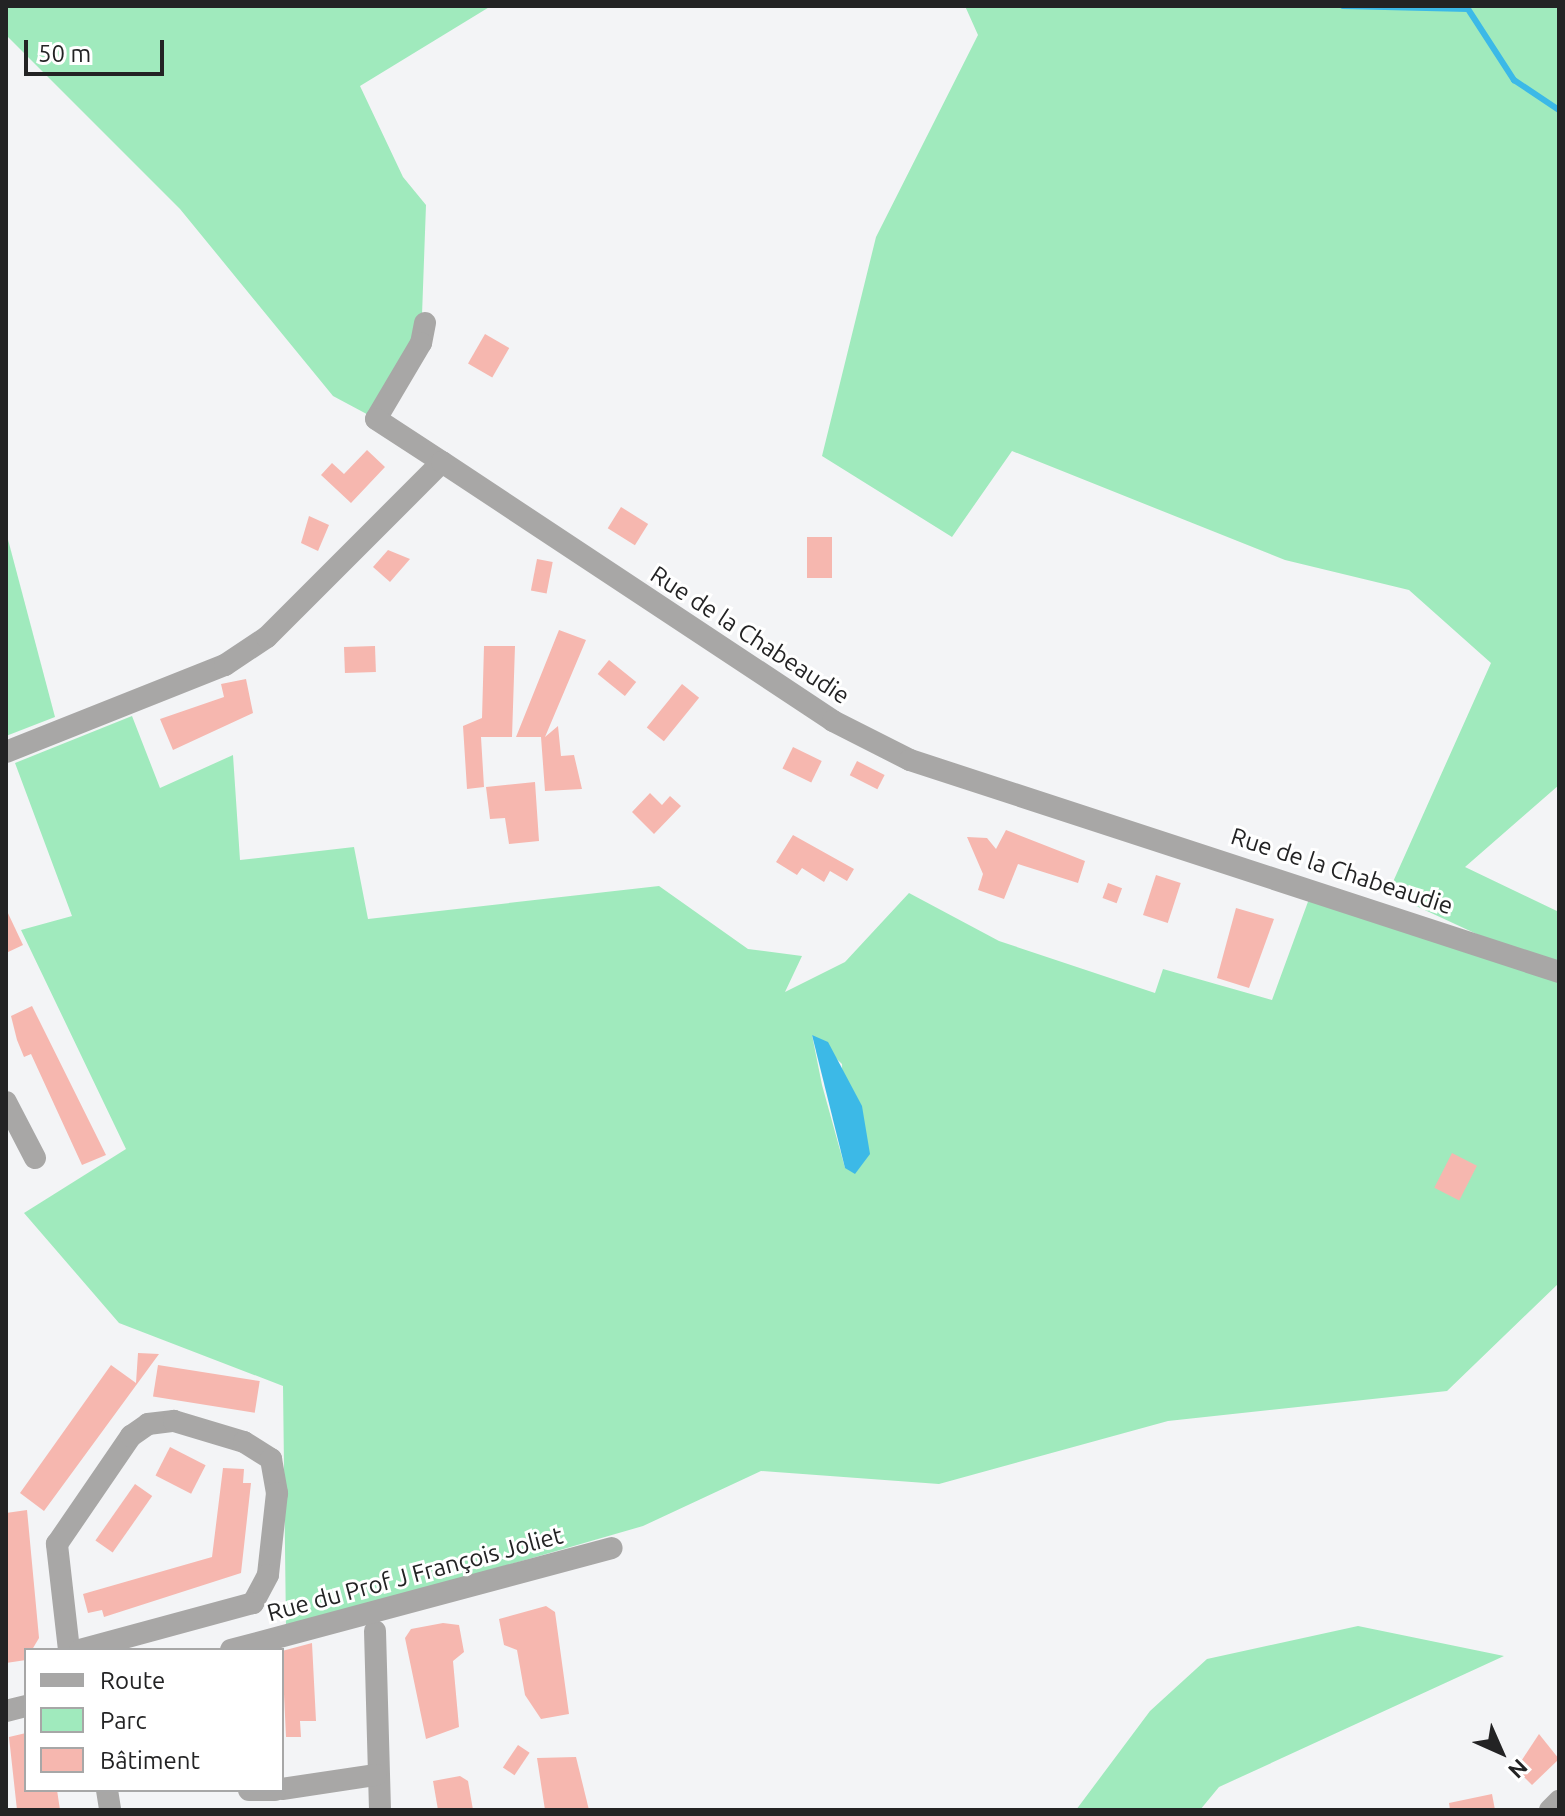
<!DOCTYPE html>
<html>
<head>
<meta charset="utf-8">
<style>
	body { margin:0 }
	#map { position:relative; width:1565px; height:1816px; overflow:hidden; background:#f3f4f6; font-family:Ubuntu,sans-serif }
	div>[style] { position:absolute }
	.green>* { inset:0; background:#a0eabd }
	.water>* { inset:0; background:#3cb9e7 }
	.stream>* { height:6px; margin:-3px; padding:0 3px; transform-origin:3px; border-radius:3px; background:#3cb9e7 }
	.building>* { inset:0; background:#f6b7af; transform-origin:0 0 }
	.minor>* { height:22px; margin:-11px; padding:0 11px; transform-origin:11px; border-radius:11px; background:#a8a7a6 }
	span { translate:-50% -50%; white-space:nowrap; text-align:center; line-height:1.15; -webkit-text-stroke:6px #fff; paint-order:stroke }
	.street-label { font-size:24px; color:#232324 }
	.frame { position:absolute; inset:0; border:8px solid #232324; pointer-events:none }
	.legend { position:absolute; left:24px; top:1648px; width:260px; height:144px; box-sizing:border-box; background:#fff; border:2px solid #a7a7a7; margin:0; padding:10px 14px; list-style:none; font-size:24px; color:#232324 }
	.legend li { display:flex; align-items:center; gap:16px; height:40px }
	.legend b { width:40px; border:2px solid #a7a7a7 }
	.north { position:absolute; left:1461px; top:1712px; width:80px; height:80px; -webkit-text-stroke:6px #fff; paint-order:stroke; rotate:135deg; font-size:22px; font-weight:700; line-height:32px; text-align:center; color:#232324 }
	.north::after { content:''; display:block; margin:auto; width:28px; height:36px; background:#232324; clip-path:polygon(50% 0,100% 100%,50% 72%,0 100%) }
	.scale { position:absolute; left:24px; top:40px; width:140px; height:36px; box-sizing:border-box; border:4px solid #232324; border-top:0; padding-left:10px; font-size:24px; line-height:28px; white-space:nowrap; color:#232324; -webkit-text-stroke:6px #fff; paint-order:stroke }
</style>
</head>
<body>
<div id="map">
	<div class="green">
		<i style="clip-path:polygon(6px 6px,491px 6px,360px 86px,403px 177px,426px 205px,421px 343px,376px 419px,333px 396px,180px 209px,6px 35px)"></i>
		<i style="clip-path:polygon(evenodd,965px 6px,1559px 6px,1559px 785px,1465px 867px,1559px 912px,1559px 1283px,1447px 1391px,1168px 1421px,939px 1484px,761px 1471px,643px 1526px,286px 1629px,283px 1386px,119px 1323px,24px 1213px,126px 1149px,21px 930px,72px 916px,15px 763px,132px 716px,160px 788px,233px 755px,240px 860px,354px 847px,368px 919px,659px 886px,748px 949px,802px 956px,785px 992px,845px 962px,909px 893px,999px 941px,1155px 993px,1163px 969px,1272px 1000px,1313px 888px,1522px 955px,1388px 893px,1491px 663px,1409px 590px,1285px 560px,1012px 451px,952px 537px,822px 456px,876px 237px,978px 35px,965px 6px,812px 1035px,842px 1064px,845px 1168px,822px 1085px,812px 1035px)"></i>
		<i style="clip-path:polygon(6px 532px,55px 717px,6px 736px)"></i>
		<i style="clip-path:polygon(1358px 1626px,1504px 1656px,1219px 1787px,1200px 1810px,1076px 1810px,1150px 1711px,1207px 1659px)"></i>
	</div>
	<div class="water">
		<i style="clip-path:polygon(812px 1035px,828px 1042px,862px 1106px,870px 1154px,855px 1174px,845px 1168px)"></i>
	</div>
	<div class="stream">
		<i style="left:1343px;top:6px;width:125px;rotate:1.4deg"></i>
		<i style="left:1468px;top:9px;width:85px;rotate:57.1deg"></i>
		<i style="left:1514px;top:80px;width:54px;rotate:33.7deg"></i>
	</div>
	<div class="building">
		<i style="left:485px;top:334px;width:28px;height:34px;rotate:30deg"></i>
		<i style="clip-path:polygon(367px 450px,385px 467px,351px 503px,321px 475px,332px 463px,344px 474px)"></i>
		<i style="left:621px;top:507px;width:32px;height:25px;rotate:32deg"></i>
		<i style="clip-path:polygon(309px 516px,329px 525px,318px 551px,301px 543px)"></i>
		<i style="left:807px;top:537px;width:25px;height:41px"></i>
		<i style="clip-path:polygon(388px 550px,410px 559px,390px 582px,373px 567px)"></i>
		<i style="left:537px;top:559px;width:16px;height:32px;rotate:11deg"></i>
		<i style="clip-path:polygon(559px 630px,586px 640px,545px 737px,558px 726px,561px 756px,574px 755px,582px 789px,545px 791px,541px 737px,516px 737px)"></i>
		<i style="left:375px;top:646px;width:26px;height:31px;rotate:88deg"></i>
		<i style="clip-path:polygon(484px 646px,515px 646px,512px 737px,481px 737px,484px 787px,467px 789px,463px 726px,482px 718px)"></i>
		<i style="left:609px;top:660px;width:35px;height:18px;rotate:39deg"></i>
		<i style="clip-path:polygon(246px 679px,253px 713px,173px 750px,160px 719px,224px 697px,221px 684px)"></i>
		<i style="left:682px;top:684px;width:22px;height:56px;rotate:39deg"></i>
		<i style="left:793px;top:747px;width:32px;height:24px;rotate:26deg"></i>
		<i style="left:857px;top:761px;width:31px;height:16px;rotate:27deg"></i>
		<i style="clip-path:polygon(535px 782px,539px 841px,509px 844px,505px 818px,490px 819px,486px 787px)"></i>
		<i style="clip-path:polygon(650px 793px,662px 805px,670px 796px,681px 806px,654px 834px,632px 812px)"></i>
		<i style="clip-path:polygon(1006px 830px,1085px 861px,1078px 883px,1018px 864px,1004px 899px,978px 890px,983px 874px,967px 837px,987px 838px,996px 849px)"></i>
		<i style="clip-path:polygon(793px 835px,854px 869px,847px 881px,830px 871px,824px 882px,802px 868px,797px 875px,776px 862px)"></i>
		<i style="left:1156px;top:875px;width:26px;height:42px;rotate:18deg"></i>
		<i style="left:1108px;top:883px;width:15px;height:16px;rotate:20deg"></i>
		<i style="clip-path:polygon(1236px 908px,1274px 919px,1249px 988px,1217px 978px)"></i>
		<i style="clip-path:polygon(6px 909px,23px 945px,6px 953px)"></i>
		<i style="clip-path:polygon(32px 1006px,106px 1155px,82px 1165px,31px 1054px,24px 1057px,17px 1040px,11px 1016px)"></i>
		<i style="left:1452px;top:1153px;width:28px;height:39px;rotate:27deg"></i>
		<i style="clip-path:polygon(138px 1353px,159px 1354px,44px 1511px,20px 1493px,111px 1365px,136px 1383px)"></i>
		<i style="left:158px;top:1365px;width:103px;height:32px;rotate:9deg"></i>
		<i style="left:170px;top:1447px;width:40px;height:32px;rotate:27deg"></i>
		<i style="clip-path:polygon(223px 1468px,244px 1469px,243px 1483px,251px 1483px,241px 1573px,104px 1617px,102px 1610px,88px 1613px,83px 1594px,212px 1557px)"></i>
		<i style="left:135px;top:1484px;width:21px;height:69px;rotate:35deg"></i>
		<i style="clip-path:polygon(27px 1510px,39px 1638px,26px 1660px,6px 1663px,6px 1513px)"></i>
		<i style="clip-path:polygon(546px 1606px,555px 1612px,569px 1714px,541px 1719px,525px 1695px,517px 1650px,504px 1645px,499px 1619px)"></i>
		<i style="clip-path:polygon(443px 1623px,459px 1625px,464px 1652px,453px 1661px,459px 1727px,426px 1739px,405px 1638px,411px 1629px)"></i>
		<i style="clip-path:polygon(312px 1643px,316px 1721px,300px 1721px,301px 1737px,286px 1737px,282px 1651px)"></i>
		<i style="clip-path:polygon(26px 1733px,26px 1790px,57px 1790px,60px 1810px,17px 1810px,9px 1737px)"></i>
		<i style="clip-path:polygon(1539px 1734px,1559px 1759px,1532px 1785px,1516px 1769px)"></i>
		<i style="left:518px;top:1745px;width:14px;height:27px;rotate:34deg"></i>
		<i style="clip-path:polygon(576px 1757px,589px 1810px,545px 1810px,537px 1758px)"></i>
		<i style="clip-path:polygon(460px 1776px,468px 1781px,473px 1810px,438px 1810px,433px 1781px)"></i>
		<i style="clip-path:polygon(1492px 1794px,1495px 1810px,1450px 1810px,1449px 1803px)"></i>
	</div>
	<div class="minor">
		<i style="left:425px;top:323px;width:20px;rotate:101deg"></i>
		<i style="left:421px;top:343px;width:88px;rotate:120.6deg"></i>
		<i style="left:376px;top:419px;width:79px;rotate:33.1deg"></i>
		<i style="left:6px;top:752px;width:236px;rotate:-21.7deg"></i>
		<i style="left:225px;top:665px;width:50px;rotate:-33.7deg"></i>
		<i style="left:267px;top:637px;width:247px;rotate:-45deg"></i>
		<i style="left:442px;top:462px;width:469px;rotate:33.5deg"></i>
		<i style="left:833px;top:721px;width:86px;rotate:26.9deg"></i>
		<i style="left:910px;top:760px;width:683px;rotate:18.09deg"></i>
		<i style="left:6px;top:1102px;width:63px;rotate:62.6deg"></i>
		<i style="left:375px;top:1631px;width:179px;rotate:88.4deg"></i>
		<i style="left:69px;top:1650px;width:107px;rotate:-96.5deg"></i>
		<i style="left:57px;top:1544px;width:131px;rotate:-55.6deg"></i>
		<i style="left:131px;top:1436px;width:21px;rotate:-35deg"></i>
		<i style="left:148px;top:1424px;width:26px;rotate:-7deg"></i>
		<i style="left:174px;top:1421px;width:73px;rotate:16.7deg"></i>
		<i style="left:244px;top:1442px;width:32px;rotate:32deg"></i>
		<i style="left:271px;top:1459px;width:35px;rotate:80deg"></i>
		<i style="left:277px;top:1493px;width:82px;rotate:96.3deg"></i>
		<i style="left:268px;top:1575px;width:32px;rotate:118deg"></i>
		<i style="left:253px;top:1603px;width:179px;rotate:164.8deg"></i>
		<i style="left:231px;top:1650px;width:394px;rotate:-15deg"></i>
		<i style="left:6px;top:1711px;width:21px;rotate:-14deg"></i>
		<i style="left:282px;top:1789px;width:95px;rotate:-8.5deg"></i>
		<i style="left:107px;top:1790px;width:20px;rotate:81deg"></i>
		<i style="left:249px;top:1790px;width:26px"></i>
		<i style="left:1550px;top:1810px;width:13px;rotate:-45deg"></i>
	</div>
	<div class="street-label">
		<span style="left:750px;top:635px;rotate:33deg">Rue de la Chabeaudie</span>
		<span style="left:1342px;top:871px;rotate:18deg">Rue de la Chabeaudie</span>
		<span style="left:415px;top:1574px;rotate:-15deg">Rue du Prof J François Joliet</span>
	</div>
	<div class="frame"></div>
	<ul class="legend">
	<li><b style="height:10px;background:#a8a7a6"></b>Route</li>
	<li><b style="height:22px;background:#a0eabd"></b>Parc</li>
	<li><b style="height:22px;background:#f6b7af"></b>Bâtiment</li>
	</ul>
	<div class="north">N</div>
	<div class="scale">50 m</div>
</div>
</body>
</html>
